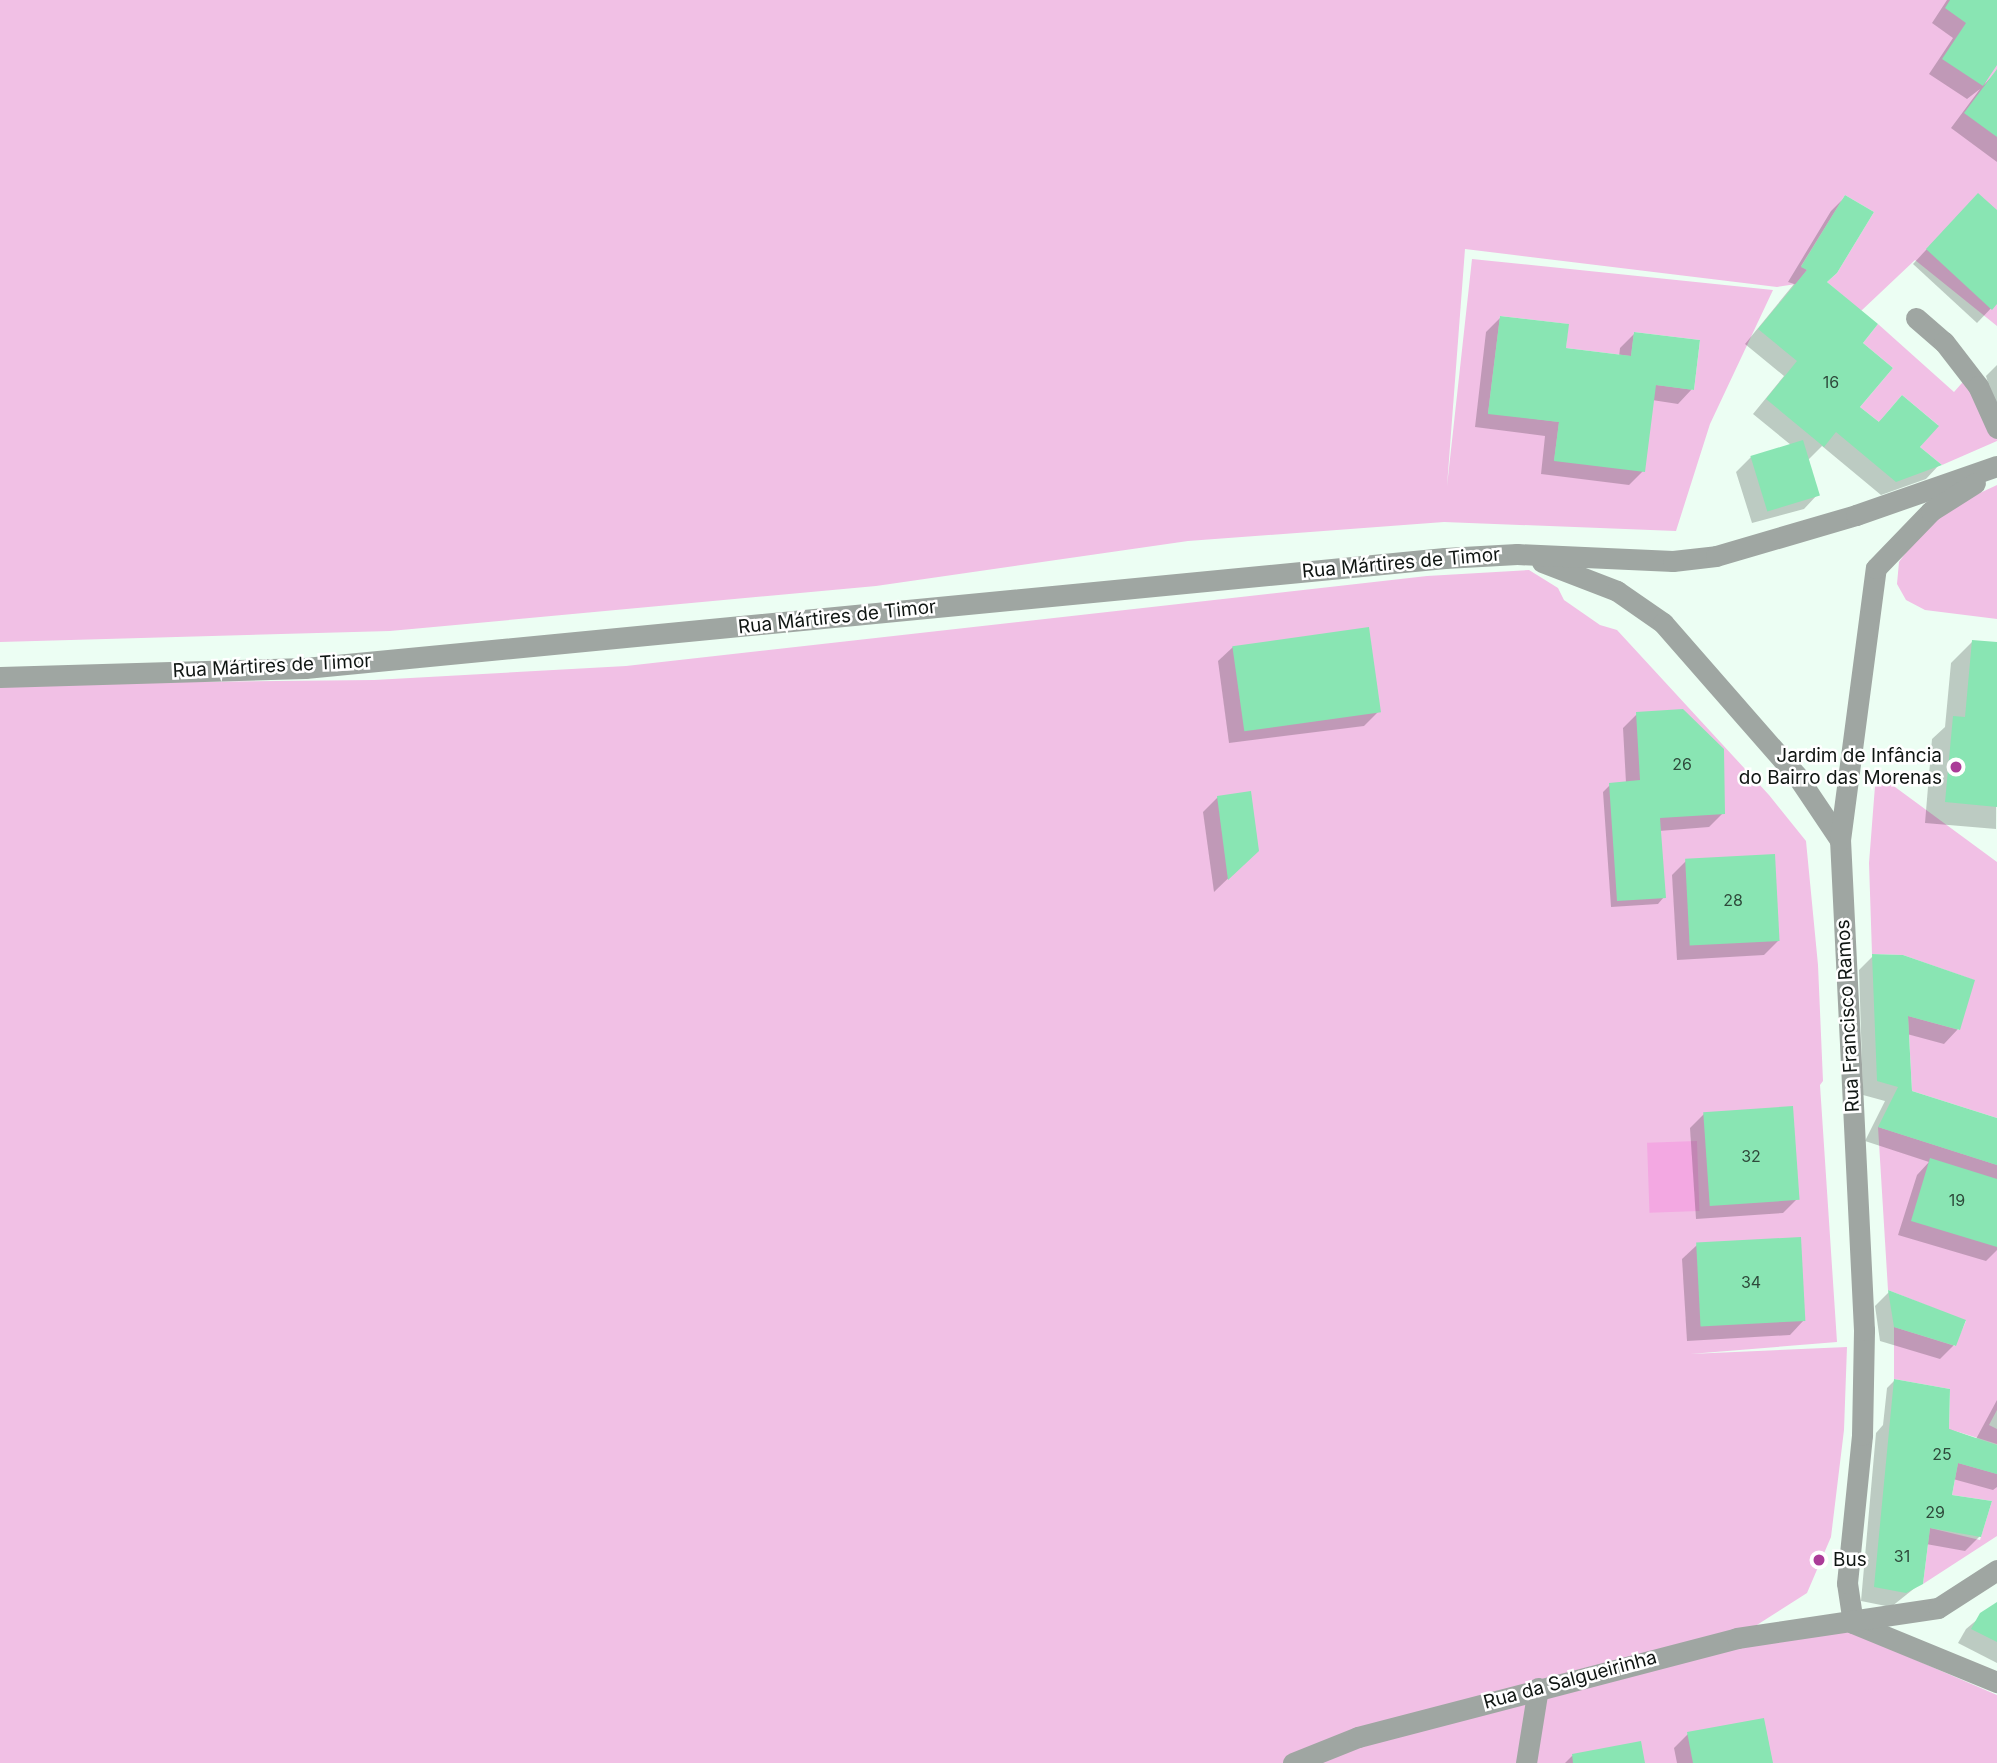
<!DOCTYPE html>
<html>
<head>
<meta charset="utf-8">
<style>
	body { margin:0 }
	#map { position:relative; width:1997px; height:1763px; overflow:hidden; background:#ecfef3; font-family:Inter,sans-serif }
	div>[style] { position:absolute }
	.green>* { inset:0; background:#f1c0e5 }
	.water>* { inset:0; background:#f3a8e2; transform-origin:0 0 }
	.shadow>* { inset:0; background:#0003 }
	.building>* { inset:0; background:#89e5b3; transform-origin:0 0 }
	.minor>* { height:21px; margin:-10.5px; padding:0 10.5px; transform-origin:10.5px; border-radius:10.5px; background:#9fa6a2 }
	.dots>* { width:19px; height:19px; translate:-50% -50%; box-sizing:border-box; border:4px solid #fff; border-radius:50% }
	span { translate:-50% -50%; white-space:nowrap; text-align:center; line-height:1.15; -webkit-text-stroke:5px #fff; paint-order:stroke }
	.number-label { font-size:16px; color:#2e4a3b }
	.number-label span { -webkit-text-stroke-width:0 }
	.street-label { font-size:19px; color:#101613 }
	.poi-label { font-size:19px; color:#101613 }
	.right { translate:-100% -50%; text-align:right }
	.left { translate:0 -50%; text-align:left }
</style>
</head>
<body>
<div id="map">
	<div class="green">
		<i style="clip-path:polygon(evenodd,0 0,1997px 0,1997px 326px,1915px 260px,1861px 311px,1827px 282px,1837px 273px,1874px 212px,1845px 195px,1801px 266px,1807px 270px,1796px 284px,1777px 287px,1465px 249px,1447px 486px,1472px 259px,1773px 290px,1710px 424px,1676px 531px,1444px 522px,1188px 541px,876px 586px,390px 631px,0 642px,0 0,1500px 316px,1568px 324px,1566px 348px,1631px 356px,1634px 332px,1700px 340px,1694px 390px,1656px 385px,1554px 461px,1559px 422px,1488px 413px,1500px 316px)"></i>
		<i style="clip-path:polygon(1878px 324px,1954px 392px,1969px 375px,1997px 428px,1997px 441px,1942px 465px,1920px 447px,1938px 425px,1902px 395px,1879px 422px,1860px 407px,1893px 368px,1863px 343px)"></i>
		<i style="clip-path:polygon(1997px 485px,1997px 619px,1925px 610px,1906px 600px,1897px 584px,1899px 562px,1933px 515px)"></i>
		<i style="clip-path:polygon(1529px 570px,1558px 588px,1564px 600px,1600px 625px,1617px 630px,1769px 795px,1806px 841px,1818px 965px,1823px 1081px,1820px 1085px,1837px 1342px,1690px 1354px,1847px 1347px,1844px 1430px,1831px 1537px,1807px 1593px,1738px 1637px,1851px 1632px,1997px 1695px,1997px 1763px,0 1763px,0 684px,374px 680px,626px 666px,1427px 576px)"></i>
		<i style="clip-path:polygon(1876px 773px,1997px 862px,1997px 1118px,1912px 1091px,1908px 1016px,1959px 1030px,1974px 980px,1903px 955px,1872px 954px,1869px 863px)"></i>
		<i style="clip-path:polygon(1878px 1127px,1997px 1165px,1997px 1410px,1989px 1425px,1997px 1429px,1997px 1444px,1949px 1429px,1950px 1389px,1894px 1379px,1894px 1327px,1955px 1346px,1966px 1321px,1888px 1290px)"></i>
		<i style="clip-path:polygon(1958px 1463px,1997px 1474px,1997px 1536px,1923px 1584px,1930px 1528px,1980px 1540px,1992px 1501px,1952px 1495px)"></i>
	</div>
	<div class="water">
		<i style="left:1697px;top:1141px;width:70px;height:50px;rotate:88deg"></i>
	</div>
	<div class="shadow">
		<i style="clip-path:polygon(1947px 0,1997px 0,1997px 61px,1984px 85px,1997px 71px,1997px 162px,1951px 128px,1980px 89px,1967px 99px,1929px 74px,1953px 38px,1932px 23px)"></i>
		<i style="clip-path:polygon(1845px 197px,1825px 283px,1860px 343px,1858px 407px,1877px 424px,1902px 397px,1918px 447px,1939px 465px,1926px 479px,1881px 495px,1822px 446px,1808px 460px,1818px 494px,1804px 509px,1752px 523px,1736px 472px,1751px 457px,1791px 445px,1753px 414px,1784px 376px,1745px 344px,1794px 284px,1788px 282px,1831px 211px)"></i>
		<i style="clip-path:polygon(1964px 209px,1997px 213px,1997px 302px,1977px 323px,1913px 264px)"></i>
		<i style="clip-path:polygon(1500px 318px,1564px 350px,1619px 357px,1620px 348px,1634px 334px,1692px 389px,1678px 404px,1652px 400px,1643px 471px,1629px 485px,1541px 474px,1545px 436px,1475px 427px,1486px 332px)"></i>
		<i style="clip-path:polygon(1997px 365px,1997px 413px,1986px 376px)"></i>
		<i style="clip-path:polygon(1972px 642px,1997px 644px,1996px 829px,1925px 823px,1932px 739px,1945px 727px,1951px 663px)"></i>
		<i style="clip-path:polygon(1233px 647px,1379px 711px,1364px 726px,1229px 743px,1218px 661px)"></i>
		<i style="clip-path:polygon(1637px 714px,1723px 813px,1709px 827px,1659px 831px,1664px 897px,1658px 904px,1611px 907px,1603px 792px,1610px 785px,1626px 783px,1623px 728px)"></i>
		<i style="clip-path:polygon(1218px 797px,1242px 865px,1214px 892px,1203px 812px)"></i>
		<i style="clip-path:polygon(1686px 861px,1778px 941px,1764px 955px,1677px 960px,1672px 875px)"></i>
		<i style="clip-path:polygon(1873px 956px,1958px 1029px,1944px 1044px,1907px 1034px,1911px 1092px,1997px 1120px,1997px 1250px,1986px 1261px,1898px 1235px,1917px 1175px,1929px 1162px,1865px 1141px,1885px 1101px,1863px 1095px,1859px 970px)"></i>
		<i style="clip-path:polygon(1704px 1114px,1797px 1199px,1783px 1213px,1696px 1219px,1690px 1128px)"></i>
		<i style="clip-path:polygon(1697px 1245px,1804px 1320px,1790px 1335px,1687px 1341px,1682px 1259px)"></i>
		<i style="clip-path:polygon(1889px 1292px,1954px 1345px,1940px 1359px,1880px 1341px,1875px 1306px)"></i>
		<i style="clip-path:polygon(1894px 1381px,1947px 1428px,1976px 1439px,1997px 1400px,1997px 1487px,1993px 1490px,1953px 1479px,1950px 1497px,1980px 1536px,1965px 1551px,1926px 1544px,1921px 1583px,1891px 1607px,1861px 1601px,1876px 1433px,1883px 1425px,1887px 1388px)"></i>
		<i style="clip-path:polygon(1997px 1603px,1997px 1663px,1958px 1643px,1966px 1629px)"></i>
		<i style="clip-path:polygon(1688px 1734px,1771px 1763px,1677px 1763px,1674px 1748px)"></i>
		<i style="clip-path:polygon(1572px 1756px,1643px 1763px,1565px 1763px)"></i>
	</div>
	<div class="building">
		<i style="clip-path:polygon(1950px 0,1997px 0,1997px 65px,1983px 86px,1942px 59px,1966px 23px,1945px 8px)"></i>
		<i style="clip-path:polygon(1997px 69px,1997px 137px,1964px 113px)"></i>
		<i style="clip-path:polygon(1978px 193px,1997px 210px,1997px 304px,1992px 310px,1926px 249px)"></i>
		<i style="clip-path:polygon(1845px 195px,1874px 212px,1837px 273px,1827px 282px,1878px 324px,1863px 343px,1893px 368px,1860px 407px,1879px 422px,1902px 395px,1939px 426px,1920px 447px,1942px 465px,1896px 482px,1836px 432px,1824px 447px,1766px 399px,1797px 361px,1758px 329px,1807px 270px,1801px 267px)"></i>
		<i style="clip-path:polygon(1500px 316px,1569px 324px,1566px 348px,1631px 356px,1634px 332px,1700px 340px,1694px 390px,1656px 385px,1645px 472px,1554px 461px,1559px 422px,1488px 414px)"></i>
		<i style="left:1803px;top:440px;width:58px;height:55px;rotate:73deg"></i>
		<i style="left:1369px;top:627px;width:86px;height:138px;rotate:82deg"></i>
		<i style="clip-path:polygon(1972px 640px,1997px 642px,1997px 807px,1945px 802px,1953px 716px,1965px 717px)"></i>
		<i style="clip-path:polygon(1683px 709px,1724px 749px,1725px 814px,1660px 818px,1666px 898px,1617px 901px,1609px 783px,1640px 780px,1636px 712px)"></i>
		<i style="clip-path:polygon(1251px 791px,1259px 851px,1228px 880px,1217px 796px)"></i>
		<i style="left:1775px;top:854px;width:87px;height:90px;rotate:87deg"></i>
		<i style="clip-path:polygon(1872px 954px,1903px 955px,1975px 980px,1960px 1030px,1908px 1016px,1912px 1091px,1997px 1118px,1997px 1165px,1878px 1127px,1898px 1087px,1877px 1081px)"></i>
		<i style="left:1793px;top:1106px;width:94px;height:90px;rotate:86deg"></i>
		<i style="clip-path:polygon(1930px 1158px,1997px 1179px,1997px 1247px,1911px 1221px)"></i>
		<i style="left:1801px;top:1237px;width:84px;height:105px;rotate:87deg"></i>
		<i style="clip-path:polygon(1888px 1290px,1966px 1320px,1956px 1346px,1894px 1327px)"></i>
		<i style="clip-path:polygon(1894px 1379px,1950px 1389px,1949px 1429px,1997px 1445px,1997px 1474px,1958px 1463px,1952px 1495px,1992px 1501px,1981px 1537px,1930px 1528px,1923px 1584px,1906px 1593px,1874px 1587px)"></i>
		<i style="clip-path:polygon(1997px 1602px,1997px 1642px,1971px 1629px,1980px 1613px)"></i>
		<i style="clip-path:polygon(1764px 1718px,1773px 1763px,1693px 1763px,1687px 1732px)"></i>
		<i style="clip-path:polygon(1641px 1741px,1645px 1763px,1573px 1763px,1572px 1754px)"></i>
	</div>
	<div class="minor">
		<i style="left:1916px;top:318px;width:37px;rotate:41deg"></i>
		<i style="left:1944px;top:342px;width:56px;rotate:52.3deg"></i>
		<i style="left:1978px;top:386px;width:46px;rotate:65.7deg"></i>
		<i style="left:1542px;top:562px;width:80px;rotate:21.1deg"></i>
		<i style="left:1617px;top:591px;width:56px;rotate:34.8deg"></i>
		<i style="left:1663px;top:623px;width:203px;rotate:48.8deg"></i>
		<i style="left:1797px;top:776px;width:77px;rotate:56.1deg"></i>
		<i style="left:0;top:677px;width:305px;rotate:-1.7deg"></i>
		<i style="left:305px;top:668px;width:1145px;rotate:-5.51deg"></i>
		<i style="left:1445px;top:558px;width:72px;rotate:-3.2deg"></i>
		<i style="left:1517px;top:554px;width:156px;rotate:2.6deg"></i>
		<i style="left:1673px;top:561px;width:43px;rotate:-6.6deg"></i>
		<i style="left:1716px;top:556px;width:146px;rotate:-16.3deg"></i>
		<i style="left:1856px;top:515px;width:149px;rotate:-19.2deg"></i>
		<i style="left:1853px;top:1623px;width:40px;rotate:-98.5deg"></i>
		<i style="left:1847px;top:1583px;width:149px;rotate:-84.2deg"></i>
		<i style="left:1862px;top:1435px;width:105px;rotate:-88.9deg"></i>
		<i style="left:1864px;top:1330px;width:491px;rotate:-92.8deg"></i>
		<i style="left:1840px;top:840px;width:274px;rotate:-82.5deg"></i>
		<i style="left:1876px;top:568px;width:79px;rotate:-46deg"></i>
		<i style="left:1931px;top:511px;width:52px;rotate:-32.5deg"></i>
		<i style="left:1853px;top:1623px;width:156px;rotate:22.3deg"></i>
		<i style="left:1293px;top:1763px;width:70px;rotate:-21.8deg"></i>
		<i style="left:1358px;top:1737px;width:392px;rotate:-14.6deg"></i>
		<i style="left:1737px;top:1638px;width:203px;rotate:-8.5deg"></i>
		<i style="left:1938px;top:1608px;width:70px;rotate:-32.8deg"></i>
		<i style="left:1526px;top:1763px;width:76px;rotate:-80.9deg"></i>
	</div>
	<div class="dots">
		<i style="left:1956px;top:767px;background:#ab3b98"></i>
		<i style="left:1819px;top:1560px;background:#ab3b98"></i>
	</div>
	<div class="number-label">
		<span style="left:1831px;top:382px">16</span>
		<span style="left:1682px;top:764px">26</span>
		<span style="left:1733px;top:900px">28</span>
		<span style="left:1751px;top:1156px">32</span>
		<span style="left:1957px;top:1200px">19</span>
		<span style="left:1751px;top:1282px">34</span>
		<span style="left:1942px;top:1454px">25</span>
		<span style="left:1935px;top:1512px">29</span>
		<span style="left:1902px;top:1556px">31</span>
	</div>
	<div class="street-label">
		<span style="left:1401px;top:563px;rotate:-5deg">Rua Mártires de Timor</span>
		<span style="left:837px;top:617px;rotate:-6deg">Rua Mártires de Timor</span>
		<span style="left:272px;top:666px;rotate:-3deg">Rua Mártires de Timor</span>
		<span style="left:1848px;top:1016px;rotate:-93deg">Rua Francisco Ramos</span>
		<span style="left:1570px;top:1680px;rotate:-15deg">Rua da Salgueirinha</span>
	</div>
	<div class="poi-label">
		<span class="right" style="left:1942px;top:767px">Jardim de Infância<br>do Bairro das Morenas</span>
		<span class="left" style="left:1833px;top:1560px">Bus</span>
	</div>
</div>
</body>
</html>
